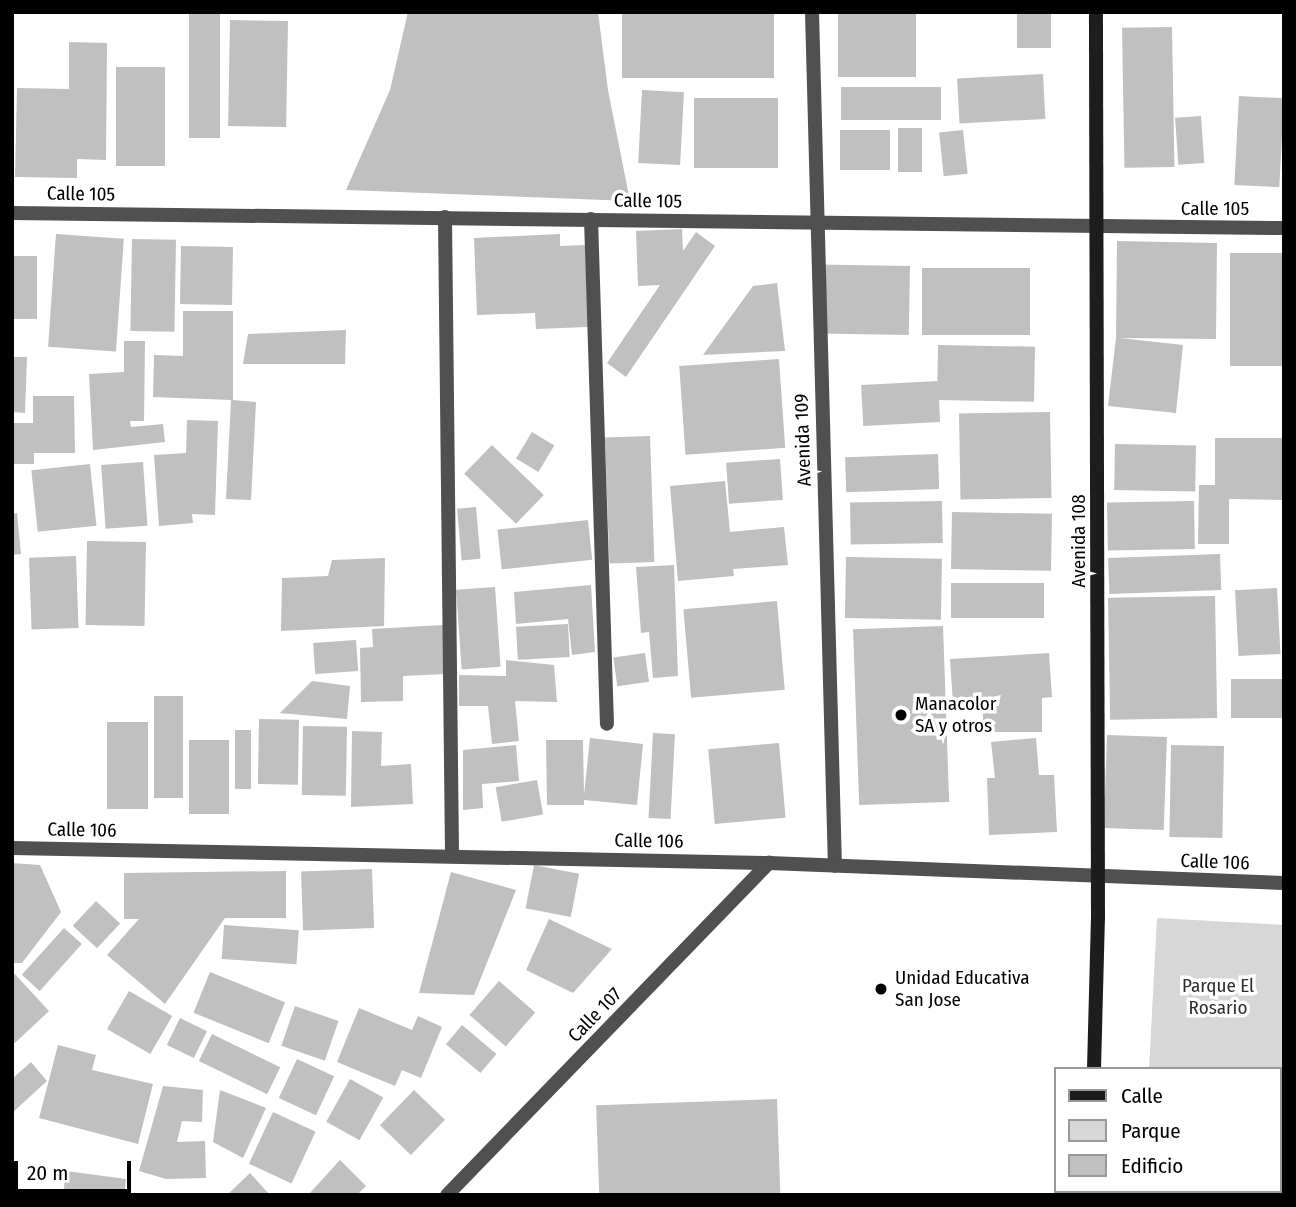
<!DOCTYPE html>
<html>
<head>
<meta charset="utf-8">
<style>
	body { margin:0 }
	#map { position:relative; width:1296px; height:1207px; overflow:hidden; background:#fff; font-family:"Fira Sans Condensed",sans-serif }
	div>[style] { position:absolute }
	.green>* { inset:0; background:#d7d7d7 }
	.building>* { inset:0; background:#c0c0c0; transform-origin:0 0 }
	.street>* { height:14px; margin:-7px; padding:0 7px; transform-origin:7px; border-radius:7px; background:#505050 }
	.secondary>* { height:14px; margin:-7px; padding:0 7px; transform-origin:7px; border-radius:7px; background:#1d1d1d }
	.dots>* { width:19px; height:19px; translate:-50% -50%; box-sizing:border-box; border:4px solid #fff; border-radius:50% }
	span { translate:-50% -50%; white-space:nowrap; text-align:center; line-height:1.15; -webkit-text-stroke:7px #fff; paint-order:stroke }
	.street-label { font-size:19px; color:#000 }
	.poi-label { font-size:19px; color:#000 }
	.left { translate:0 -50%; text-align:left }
	.park-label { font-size:19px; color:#2e2e2e }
	.frame { position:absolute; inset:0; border:14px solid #000; pointer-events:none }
	.legend { position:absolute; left:1054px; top:1067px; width:228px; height:126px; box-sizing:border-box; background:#fff; border:2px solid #999; margin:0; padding:9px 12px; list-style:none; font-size:21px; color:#000 }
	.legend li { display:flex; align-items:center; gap:14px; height:35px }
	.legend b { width:35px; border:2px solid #999 }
	.scale { position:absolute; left:14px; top:1161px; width:117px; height:32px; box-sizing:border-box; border:4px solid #000; border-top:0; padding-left:9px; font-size:21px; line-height:24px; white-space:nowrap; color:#000; -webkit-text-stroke:5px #fff; paint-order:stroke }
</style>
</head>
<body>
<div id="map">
	<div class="green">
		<i style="clip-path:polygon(1157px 918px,1284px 925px,1284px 1195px,1143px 1195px,1143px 1191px,1280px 1191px,1280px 1069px,1149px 1069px)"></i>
	</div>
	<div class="building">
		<i style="left:189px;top:12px;width:31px;height:126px"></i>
		<i style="clip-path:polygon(408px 12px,598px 12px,608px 90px,630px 201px,346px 190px,390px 90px)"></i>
		<i style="left:622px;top:12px;width:152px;height:66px"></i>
		<i style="left:838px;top:12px;width:78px;height:65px"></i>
		<i style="left:1017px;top:12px;width:34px;height:36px"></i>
		<i style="left:230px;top:20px;width:58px;height:106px;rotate:1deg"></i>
		<i style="left:1172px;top:27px;width:140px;height:50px;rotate:89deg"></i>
		<i style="clip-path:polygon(69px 42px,107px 43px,106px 160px,77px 159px,77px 178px,15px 177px,17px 88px,69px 89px)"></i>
		<i style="left:116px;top:67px;width:49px;height:99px"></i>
		<i style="left:1043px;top:74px;width:45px;height:86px;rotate:87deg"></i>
		<i style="left:941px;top:87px;width:33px;height:100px;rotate:90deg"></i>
		<i style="left:642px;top:90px;width:42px;height:73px;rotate:3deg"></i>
		<i style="left:1239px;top:96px;width:45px;height:89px;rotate:3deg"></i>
		<i style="left:694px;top:98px;width:84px;height:70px"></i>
		<i style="left:1201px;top:116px;width:47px;height:26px;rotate:86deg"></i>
		<i style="left:898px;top:128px;width:24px;height:44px"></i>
		<i style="left:840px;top:130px;width:50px;height:40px"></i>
		<i style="left:963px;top:130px;width:44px;height:24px;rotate:84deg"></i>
		<i style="clip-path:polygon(682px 229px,683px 251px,696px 232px,715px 246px,626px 377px,607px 363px,660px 285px,638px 286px,636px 231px)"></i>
		<i style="left:56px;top:234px;width:68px;height:113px;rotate:4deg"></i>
		<i style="clip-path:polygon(560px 234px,560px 246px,585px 245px,588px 327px,536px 329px,535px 313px,477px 315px,474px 238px)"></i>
		<i style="left:132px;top:239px;width:44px;height:92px;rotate:1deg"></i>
		<i style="clip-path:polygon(1117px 241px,1217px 243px,1216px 339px,1120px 338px,1183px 345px,1176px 413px,1108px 406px,1116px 338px)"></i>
		<i style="left:181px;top:246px;width:52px;height:58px;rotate:1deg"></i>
		<i style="left:1230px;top:253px;width:54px;height:113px"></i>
		<i style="left:12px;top:256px;width:25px;height:63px"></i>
		<i style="left:910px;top:266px;width:69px;height:91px;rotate:91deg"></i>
		<i style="left:922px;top:268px;width:108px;height:67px"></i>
		<i style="clip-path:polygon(777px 283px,785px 351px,703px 355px,753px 286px)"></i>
		<i style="clip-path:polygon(183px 311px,233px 311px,233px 400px,256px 402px,251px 500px,226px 499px,231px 400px,153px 397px,154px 355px,183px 356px)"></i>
		<i style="clip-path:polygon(346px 330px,345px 364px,243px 364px,248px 334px)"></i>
		<i style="clip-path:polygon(124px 341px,145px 341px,144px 421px,130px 421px,131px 427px,163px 424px,165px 442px,93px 450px,89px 374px,124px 372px)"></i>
		<i style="left:938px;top:345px;width:97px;height:55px;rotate:1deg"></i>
		<i style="clip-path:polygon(12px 357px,27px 357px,25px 413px,12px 412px)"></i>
		<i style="left:779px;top:359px;width:89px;height:100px;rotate:86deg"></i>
		<i style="left:938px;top:381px;width:41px;height:77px;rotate:87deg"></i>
		<i style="clip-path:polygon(33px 396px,74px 396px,75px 453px,34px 453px,34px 464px,12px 464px,12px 423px,33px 423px)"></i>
		<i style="left:1050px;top:412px;width:86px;height:91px;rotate:89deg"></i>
		<i style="clip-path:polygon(187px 420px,218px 421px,215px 515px,192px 514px,193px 523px,159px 526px,154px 455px,186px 453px)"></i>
		<i style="left:532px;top:432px;width:26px;height:31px;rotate:31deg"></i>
		<i style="left:650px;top:436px;width:126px;height:45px;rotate:88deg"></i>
		<i style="clip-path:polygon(1215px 438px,1284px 438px,1284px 500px,1229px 499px,1229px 544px,1198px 544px,1199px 485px,1215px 485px)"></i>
		<i style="left:1115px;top:444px;width:81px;height:46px;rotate:1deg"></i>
		<i style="left:492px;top:445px;width:72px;height:40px;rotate:44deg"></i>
		<i style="left:938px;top:454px;width:35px;height:93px;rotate:88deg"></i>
		<i style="left:780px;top:459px;width:41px;height:54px;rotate:86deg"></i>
		<i style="left:143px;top:462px;width:64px;height:42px;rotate:86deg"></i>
		<i style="left:90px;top:464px;width:62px;height:59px;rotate:84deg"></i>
		<i style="clip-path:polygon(725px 481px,730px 532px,784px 527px,788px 565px,733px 569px,734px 576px,678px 581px,670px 486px)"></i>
		<i style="left:942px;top:501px;width:42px;height:92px;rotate:89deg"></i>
		<i style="left:1194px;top:501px;width:48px;height:87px;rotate:89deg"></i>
		<i style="left:476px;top:507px;width:52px;height:19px;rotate:85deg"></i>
		<i style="left:952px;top:512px;width:100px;height:57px;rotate:1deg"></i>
		<i style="clip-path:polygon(17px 513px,21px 554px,12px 555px,12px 514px)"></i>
		<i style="left:588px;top:520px;width:40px;height:91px;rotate:84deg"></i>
		<i style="left:87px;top:541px;width:59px;height:84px;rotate:1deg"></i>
		<i style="left:1220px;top:554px;width:36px;height:112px;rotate:88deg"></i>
		<i style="left:76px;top:556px;width:72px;height:47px;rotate:88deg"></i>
		<i style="left:846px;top:557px;width:96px;height:61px;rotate:1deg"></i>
		<i style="clip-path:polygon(385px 558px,384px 626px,281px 631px,282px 578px,328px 576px,332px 560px)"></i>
		<i style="clip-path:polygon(674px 565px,678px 676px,653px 678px,649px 632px,641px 633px,636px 567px)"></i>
		<i style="left:951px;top:583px;width:93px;height:35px"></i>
		<i style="clip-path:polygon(591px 585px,595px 652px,572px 655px,568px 619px,516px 624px,514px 592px)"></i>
		<i style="left:495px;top:587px;width:80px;height:39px;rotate:86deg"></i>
		<i style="left:1277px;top:588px;width:66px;height:42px;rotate:87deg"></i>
		<i style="left:1215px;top:596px;width:122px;height:107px;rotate:89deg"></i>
		<i style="left:777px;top:601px;width:89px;height:94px;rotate:85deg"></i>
		<i style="left:568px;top:624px;width:33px;height:52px;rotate:87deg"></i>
		<i style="clip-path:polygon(443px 625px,446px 674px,403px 676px,403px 701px,361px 702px,360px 648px,373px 647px,372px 629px)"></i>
		<i style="left:943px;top:626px;width:176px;height:90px;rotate:88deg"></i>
		<i style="left:356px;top:640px;width:31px;height:43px;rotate:86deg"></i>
		<i style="left:645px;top:653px;width:29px;height:32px;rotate:82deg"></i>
		<i style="clip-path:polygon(1049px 653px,1052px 697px,1042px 698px,1042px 732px,983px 732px,983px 701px,953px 703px,950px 659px)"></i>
		<i style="clip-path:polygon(506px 660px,554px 665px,557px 702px,515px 701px,519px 741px,492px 744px,488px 706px,459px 706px,459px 675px,506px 676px)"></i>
		<i style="left:1284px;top:679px;width:39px;height:53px;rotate:90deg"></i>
		<i style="clip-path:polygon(312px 681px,350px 686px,347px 719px,280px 713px)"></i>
		<i style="left:154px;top:696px;width:29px;height:102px"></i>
		<i style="left:259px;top:719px;width:40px;height:65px;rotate:1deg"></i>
		<i style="left:107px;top:722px;width:41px;height:87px"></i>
		<i style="left:303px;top:726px;width:44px;height:69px;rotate:1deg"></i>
		<i style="left:235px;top:730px;width:16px;height:59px"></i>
		<i style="clip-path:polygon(352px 731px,382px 732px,381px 766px,411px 764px,413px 804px,351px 807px)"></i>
		<i style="left:653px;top:733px;width:22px;height:85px;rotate:3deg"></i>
		<i style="left:1107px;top:735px;width:60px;height:93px;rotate:2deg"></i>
		<i style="clip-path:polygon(590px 738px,643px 744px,637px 805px,584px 800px,584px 805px,547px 805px,546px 740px,583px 740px,584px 795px)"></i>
		<i style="clip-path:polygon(1036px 738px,1039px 775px,1054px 775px,1057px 832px,989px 835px,987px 778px,995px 778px,991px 742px)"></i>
		<i style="left:229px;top:740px;width:74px;height:40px;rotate:90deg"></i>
		<i style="left:779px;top:743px;width:75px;height:71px;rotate:85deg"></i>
		<i style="clip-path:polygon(516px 745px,519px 781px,482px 784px,483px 808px,463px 810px,463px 750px)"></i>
		<i style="left:1171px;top:745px;width:53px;height:92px;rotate:1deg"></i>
		<i style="left:537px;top:780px;width:35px;height:42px;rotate:80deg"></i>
		<i style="clip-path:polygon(12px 863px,40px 865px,61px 912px,22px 963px,12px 963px)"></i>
		<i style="left:534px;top:865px;width:46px;height:44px;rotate:11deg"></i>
		<i style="left:372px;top:869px;width:59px;height:71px;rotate:88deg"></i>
		<i style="clip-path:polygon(286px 871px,286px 918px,225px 918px,165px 1004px,107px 955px,139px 919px,124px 919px,124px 873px)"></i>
		<i style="clip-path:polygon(451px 872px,516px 890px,474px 995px,419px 993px)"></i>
		<i style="left:96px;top:901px;width:33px;height:34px;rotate:43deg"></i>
		<i style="clip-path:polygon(549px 919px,612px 949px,573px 993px,526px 970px)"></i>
		<i style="left:224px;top:925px;width:75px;height:34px;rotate:4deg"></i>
		<i style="left:64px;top:928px;width:24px;height:63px;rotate:42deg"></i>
		<i style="clip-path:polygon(12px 971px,49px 1011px,15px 1043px,12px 1040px)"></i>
		<i style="left:210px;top:972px;width:81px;height:44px;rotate:22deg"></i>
		<i style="left:499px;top:981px;width:48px;height:45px;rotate:41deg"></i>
		<i style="left:129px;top:991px;width:50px;height:44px;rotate:30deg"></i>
		<i style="left:295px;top:1006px;width:46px;height:42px;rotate:19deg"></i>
		<i style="clip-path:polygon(359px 1008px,412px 1030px,418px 1016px,442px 1027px,421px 1078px,402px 1070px,395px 1086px,337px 1062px)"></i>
		<i style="left:180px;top:1018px;width:30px;height:30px;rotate:26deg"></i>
		<i style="left:462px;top:1025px;width:45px;height:25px;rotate:40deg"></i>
		<i style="left:212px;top:1034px;width:76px;height:30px;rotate:26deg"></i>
		<i style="clip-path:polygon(58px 1045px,96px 1055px,92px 1070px,153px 1084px,138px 1144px,39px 1118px)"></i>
		<i style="left:297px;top:1059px;width:41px;height:43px;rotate:25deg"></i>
		<i style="clip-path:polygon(31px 1062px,47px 1081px,12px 1113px,12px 1079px)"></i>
		<i style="left:350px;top:1079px;width:38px;height:49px;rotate:29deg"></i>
		<i style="clip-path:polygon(163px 1086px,203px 1090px,202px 1122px,182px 1121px,177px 1142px,205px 1141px,206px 1178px,166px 1179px,139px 1171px)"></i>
		<i style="clip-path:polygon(220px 1090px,266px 1108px,243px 1158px,213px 1142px)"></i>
		<i style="left:414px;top:1090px;width:43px;height:49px;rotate:44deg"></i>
		<i style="left:777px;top:1099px;width:96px;height:181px;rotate:88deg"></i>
		<i style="left:273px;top:1112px;width:47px;height:57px;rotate:25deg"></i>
		<i style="clip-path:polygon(340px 1160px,366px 1186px,357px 1195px,308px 1195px)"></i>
		<i style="clip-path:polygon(66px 1171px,126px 1179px,124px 1195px,63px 1195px)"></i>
		<i style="clip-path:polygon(250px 1173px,270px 1195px,227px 1195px)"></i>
	</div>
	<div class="street">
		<i style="left:812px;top:12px;width:854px;rotate:88.46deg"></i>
		<i style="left:12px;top:213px;width:1272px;rotate:0.68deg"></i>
		<i style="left:445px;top:217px;width:639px;rotate:89.37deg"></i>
		<i style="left:591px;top:219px;width:505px;rotate:88.19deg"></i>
		<i style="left:12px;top:848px;width:757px;rotate:1.14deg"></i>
		<i style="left:769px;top:863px;width:515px;rotate:2.22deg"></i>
		<i style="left:447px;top:1195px;width:463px;rotate:-45.9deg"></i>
	</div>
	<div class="secondary">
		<i style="left:1094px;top:1069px;width:151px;rotate:-88.5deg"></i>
		<i style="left:1098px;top:918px;width:906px;rotate:-90.13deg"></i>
		<i style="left:1092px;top:1191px;width:4px;rotate:90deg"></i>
	</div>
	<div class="dots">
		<i style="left:901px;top:715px;background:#000"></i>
		<i style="left:881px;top:989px;background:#000"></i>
	</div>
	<div class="street-label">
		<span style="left:81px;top:194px;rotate:1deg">Calle 105</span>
		<span style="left:648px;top:201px;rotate:1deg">Calle 105</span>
		<span style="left:1215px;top:209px">Calle 105</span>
		<span style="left:803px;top:440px;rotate:-92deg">Avenida 109</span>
		<span style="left:1079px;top:541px;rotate:-90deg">Avenida 108</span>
		<span style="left:82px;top:830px;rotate:1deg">Calle 106</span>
		<span style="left:649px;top:841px;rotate:1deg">Calle 106</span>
		<span style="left:1215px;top:862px;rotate:2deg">Calle 106</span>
		<span style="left:595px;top:1015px;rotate:-46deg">Calle 107</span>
	</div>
	<div class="poi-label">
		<span class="left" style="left:915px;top:715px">Manacolor<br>SA y otros</span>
		<span class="left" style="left:895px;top:989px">Unidad Educativa<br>San Jose</span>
	</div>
	<div class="park-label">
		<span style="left:1218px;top:997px">Parque El<br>Rosario</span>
	</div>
	<div class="frame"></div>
	<ul class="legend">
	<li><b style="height:9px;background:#1d1d1d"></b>Calle</li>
	<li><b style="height:19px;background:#d7d7d7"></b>Parque</li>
	<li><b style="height:19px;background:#c0c0c0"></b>Edificio</li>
	</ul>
	<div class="scale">20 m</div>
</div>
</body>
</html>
